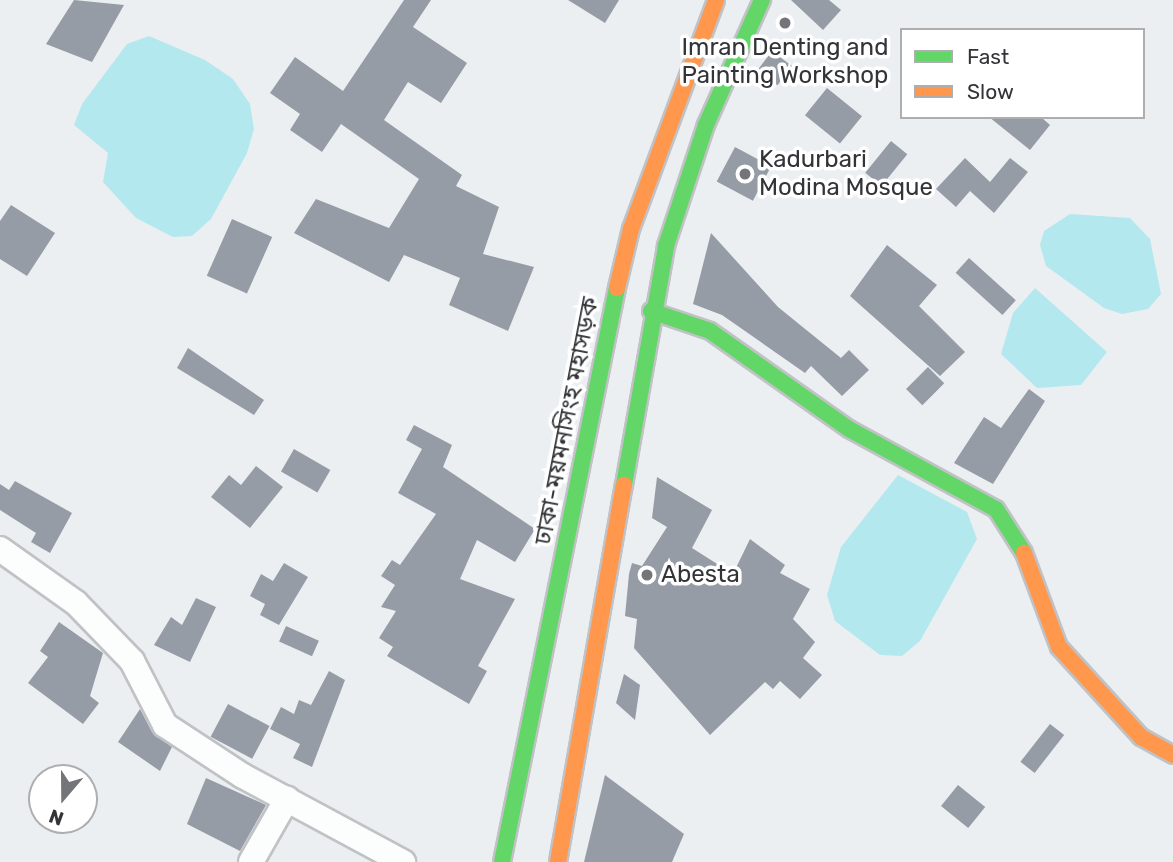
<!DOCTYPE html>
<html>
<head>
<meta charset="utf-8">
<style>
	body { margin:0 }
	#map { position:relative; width:1173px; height:862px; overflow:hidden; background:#eceff2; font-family:Rubik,"Noto Sans Bengali",sans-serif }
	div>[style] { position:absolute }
	.water>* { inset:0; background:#b3e8ee }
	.building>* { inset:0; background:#959ca6; transform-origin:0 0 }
	.roads { filter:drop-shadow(2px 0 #c0c2c5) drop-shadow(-2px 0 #c0c2c5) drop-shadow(0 2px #c0c2c5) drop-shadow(0 -2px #c0c2c5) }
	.street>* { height:24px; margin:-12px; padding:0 12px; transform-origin:12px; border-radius:12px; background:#fcfdfd }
	.fast>* { height:16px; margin:-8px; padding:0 8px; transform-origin:8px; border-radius:8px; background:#63d668 }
	.slow>* { height:16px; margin:-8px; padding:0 8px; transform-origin:8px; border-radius:8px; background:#ff974d }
	.dots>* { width:19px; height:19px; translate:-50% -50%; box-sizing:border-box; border:4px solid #fff; border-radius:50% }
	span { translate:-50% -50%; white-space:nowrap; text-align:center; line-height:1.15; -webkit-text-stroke:7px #fff; paint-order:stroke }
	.poi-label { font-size:24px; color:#323437 }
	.left { translate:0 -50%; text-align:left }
	.street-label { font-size:24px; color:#323437 }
	.legend { position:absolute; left:900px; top:28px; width:245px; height:91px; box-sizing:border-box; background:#fff; border:2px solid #adaeaf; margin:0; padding:9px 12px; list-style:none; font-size:21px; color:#323437 }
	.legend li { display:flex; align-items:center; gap:14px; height:35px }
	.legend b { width:35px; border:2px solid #adaeaf }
	.north { position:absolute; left:28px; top:764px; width:70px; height:70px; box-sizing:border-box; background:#fff; border:2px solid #adaeaf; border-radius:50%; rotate:200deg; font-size:19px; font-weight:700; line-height:28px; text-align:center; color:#323437 }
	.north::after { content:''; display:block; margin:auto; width:24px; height:32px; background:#737578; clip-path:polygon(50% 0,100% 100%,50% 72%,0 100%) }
</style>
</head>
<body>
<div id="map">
	<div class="water">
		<i style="clip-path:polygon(149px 36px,205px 60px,233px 79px,250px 104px,254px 129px,247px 153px,211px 219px,192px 236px,173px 237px,136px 218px,103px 182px,108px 153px,74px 125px,82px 104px,127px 44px)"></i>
		<i style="clip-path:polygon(1070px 214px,1130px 218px,1150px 239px,1161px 294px,1148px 309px,1122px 314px,1104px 308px,1046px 266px,1040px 245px,1044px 231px)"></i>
		<i style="clip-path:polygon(1035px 288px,1107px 352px,1081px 385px,1037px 388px,1001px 354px,1013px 313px)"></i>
		<i style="clip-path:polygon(898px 475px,967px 512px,977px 539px,920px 641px,902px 656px,880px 655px,835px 621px,827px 595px,841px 547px)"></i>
	</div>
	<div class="building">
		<i style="clip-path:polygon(74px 0,124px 5px,92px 62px,46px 44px)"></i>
		<i style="clip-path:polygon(404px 0,431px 0,413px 27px,467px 63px,441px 103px,408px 82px,384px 120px,462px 175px,456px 186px,499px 207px,483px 254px,534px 267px,508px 331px,449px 305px,460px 278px,404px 255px,389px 282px,294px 233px,316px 199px,389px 228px,419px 179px,341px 124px,322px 152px,290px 130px,300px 114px,270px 93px,295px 57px,343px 91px)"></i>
		<i style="clip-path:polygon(568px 0,619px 0,605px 23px)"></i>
		<i style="clip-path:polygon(791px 0,829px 0,841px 10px,823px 30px)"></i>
		<i style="left:772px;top:51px;width:25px;height:24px;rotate:37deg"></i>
		<i style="left:827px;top:88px;width:45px;height:35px;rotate:39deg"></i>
		<i style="clip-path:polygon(989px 117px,1041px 117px,1050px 125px,1030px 150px)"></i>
		<i style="left:891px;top:141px;width:21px;height:41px;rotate:39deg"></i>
		<i style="left:735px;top:147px;width:41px;height:39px;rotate:28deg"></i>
		<i style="clip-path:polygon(965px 158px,990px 182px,1010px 158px,1028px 172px,994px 213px,970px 191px,956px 207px,936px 189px)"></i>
		<i style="clip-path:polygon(11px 205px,55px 233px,27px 276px,0 259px,0 221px)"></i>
		<i style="left:232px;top:219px;width:44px;height:62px;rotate:24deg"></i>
		<i style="clip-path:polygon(711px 233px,778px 307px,841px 358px,849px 350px,869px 370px,842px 396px,811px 366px,805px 373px,722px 315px,693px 304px)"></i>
		<i style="clip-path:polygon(887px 245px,937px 285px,919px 306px,965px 352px,940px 376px,850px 296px)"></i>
		<i style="left:969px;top:258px;width:63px;height:20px;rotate:42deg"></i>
		<i style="clip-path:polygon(188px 348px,264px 400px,254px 415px,177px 368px)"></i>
		<i style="left:928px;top:367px;width:23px;height:31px;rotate:45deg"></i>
		<i style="clip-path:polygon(1029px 389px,1045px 401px,993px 484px,954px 463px,984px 417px,1001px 428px)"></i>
		<i style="clip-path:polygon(414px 425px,452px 445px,443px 467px,535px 529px,515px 562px,477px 540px,460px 579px,515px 599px,478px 666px,487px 671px,469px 704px,387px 656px,393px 647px,379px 638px,396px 611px,381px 607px,395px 585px,381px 576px,392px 560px,400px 565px,436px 514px,398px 493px,422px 449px,406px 440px)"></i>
		<i style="left:294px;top:449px;width:42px;height:26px;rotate:30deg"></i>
		<i style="clip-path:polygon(256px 466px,283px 487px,250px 528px,211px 497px,229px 475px,241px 485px)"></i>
		<i style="clip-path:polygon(657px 477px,712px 510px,692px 548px,733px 574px,750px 539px,785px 565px,780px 573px,810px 589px,793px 619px,815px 642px,803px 658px,822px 675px,800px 699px,780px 681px,773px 689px,765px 682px,710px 735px,634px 648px,637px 619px,625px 616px,629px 574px,632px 563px,642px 566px,667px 527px,652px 518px)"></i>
		<i style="clip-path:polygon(15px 481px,72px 513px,50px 553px,31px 542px,36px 533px,0 510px,0 484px,9px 490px)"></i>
		<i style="clip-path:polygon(284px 563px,308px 577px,279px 625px,260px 615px,265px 604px,250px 596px,261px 574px,273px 581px)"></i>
		<i style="clip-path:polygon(196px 598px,216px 607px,190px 662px,154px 645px,171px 617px,182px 625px)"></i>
		<i style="clip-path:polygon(59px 622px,103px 653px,90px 696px,99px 703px,83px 724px,28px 683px,48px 657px,40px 651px)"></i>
		<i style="left:286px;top:626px;width:36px;height:17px;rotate:24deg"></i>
		<i style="clip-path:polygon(329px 671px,345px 680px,312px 767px,293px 758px,300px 744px,270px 729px,281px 707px,294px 714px,299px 700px,311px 705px)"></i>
		<i style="clip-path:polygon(624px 674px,640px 685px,635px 720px,616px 703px)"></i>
		<i style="left:228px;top:704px;width:47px;height:37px;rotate:28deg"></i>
		<i style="clip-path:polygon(140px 709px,152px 732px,172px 747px,160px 771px,118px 742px)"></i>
		<i style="left:1050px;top:724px;width:18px;height:48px;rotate:38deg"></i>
		<i style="clip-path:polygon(605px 775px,684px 834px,672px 862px,584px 862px)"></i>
		<i style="clip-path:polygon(206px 778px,266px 805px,240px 851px,187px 824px)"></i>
		<i style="left:958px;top:785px;width:35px;height:27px;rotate:39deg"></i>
	</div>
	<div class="roads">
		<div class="street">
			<i style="left:0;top:549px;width:93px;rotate:35.4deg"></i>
			<i style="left:76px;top:603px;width:81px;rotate:46deg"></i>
			<i style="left:132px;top:661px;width:72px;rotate:62.7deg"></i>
			<i style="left:165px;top:725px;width:93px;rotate:33.2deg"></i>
			<i style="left:243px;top:776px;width:182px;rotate:28.3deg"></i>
			<i style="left:251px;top:862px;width:73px;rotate:-60.3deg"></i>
		</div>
		<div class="fast">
			<i style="left:651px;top:311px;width:62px;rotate:18.7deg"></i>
			<i style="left:710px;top:331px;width:170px;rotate:35.2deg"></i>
			<i style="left:849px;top:429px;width:167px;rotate:28.6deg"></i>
			<i style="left:996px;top:509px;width:52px;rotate:57.5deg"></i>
			<i style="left:624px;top:485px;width:243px;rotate:-80deg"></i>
			<i style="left:666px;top:246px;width:127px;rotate:-71.7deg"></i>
			<i style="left:706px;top:125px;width:137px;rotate:-65.9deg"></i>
			<i style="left:502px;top:862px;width:585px;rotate:-78.67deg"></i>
		</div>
		<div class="slow">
			<i style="left:617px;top:288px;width:61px;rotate:-76.7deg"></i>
			<i style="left:631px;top:229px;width:244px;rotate:-69.6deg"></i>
			<i style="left:1024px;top:553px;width:100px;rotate:69.6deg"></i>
			<i style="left:1059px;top:647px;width:122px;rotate:47.7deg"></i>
			<i style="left:1141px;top:737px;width:37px;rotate:29deg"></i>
			<i style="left:558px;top:862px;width:383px;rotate:-80.1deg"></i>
		</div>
	</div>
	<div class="dots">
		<i style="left:785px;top:23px;background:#737578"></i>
		<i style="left:745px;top:174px;background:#737578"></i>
		<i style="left:647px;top:575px;background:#737578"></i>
	</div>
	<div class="poi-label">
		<span style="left:785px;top:62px">Imran Denting and<br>Painting Workshop</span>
		<span class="left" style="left:759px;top:174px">Kadurbari<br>Modina Mosque</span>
		<span class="left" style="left:661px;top:575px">Abesta</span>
	</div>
	<div class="street-label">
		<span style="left:567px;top:421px;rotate:-79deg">ঢাকা-ময়মনসিংহ মহাসড়ক</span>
	</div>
	<ul class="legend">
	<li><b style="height:9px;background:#63d668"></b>Fast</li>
	<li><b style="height:9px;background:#ff974d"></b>Slow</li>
	</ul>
	<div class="north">N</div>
</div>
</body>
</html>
